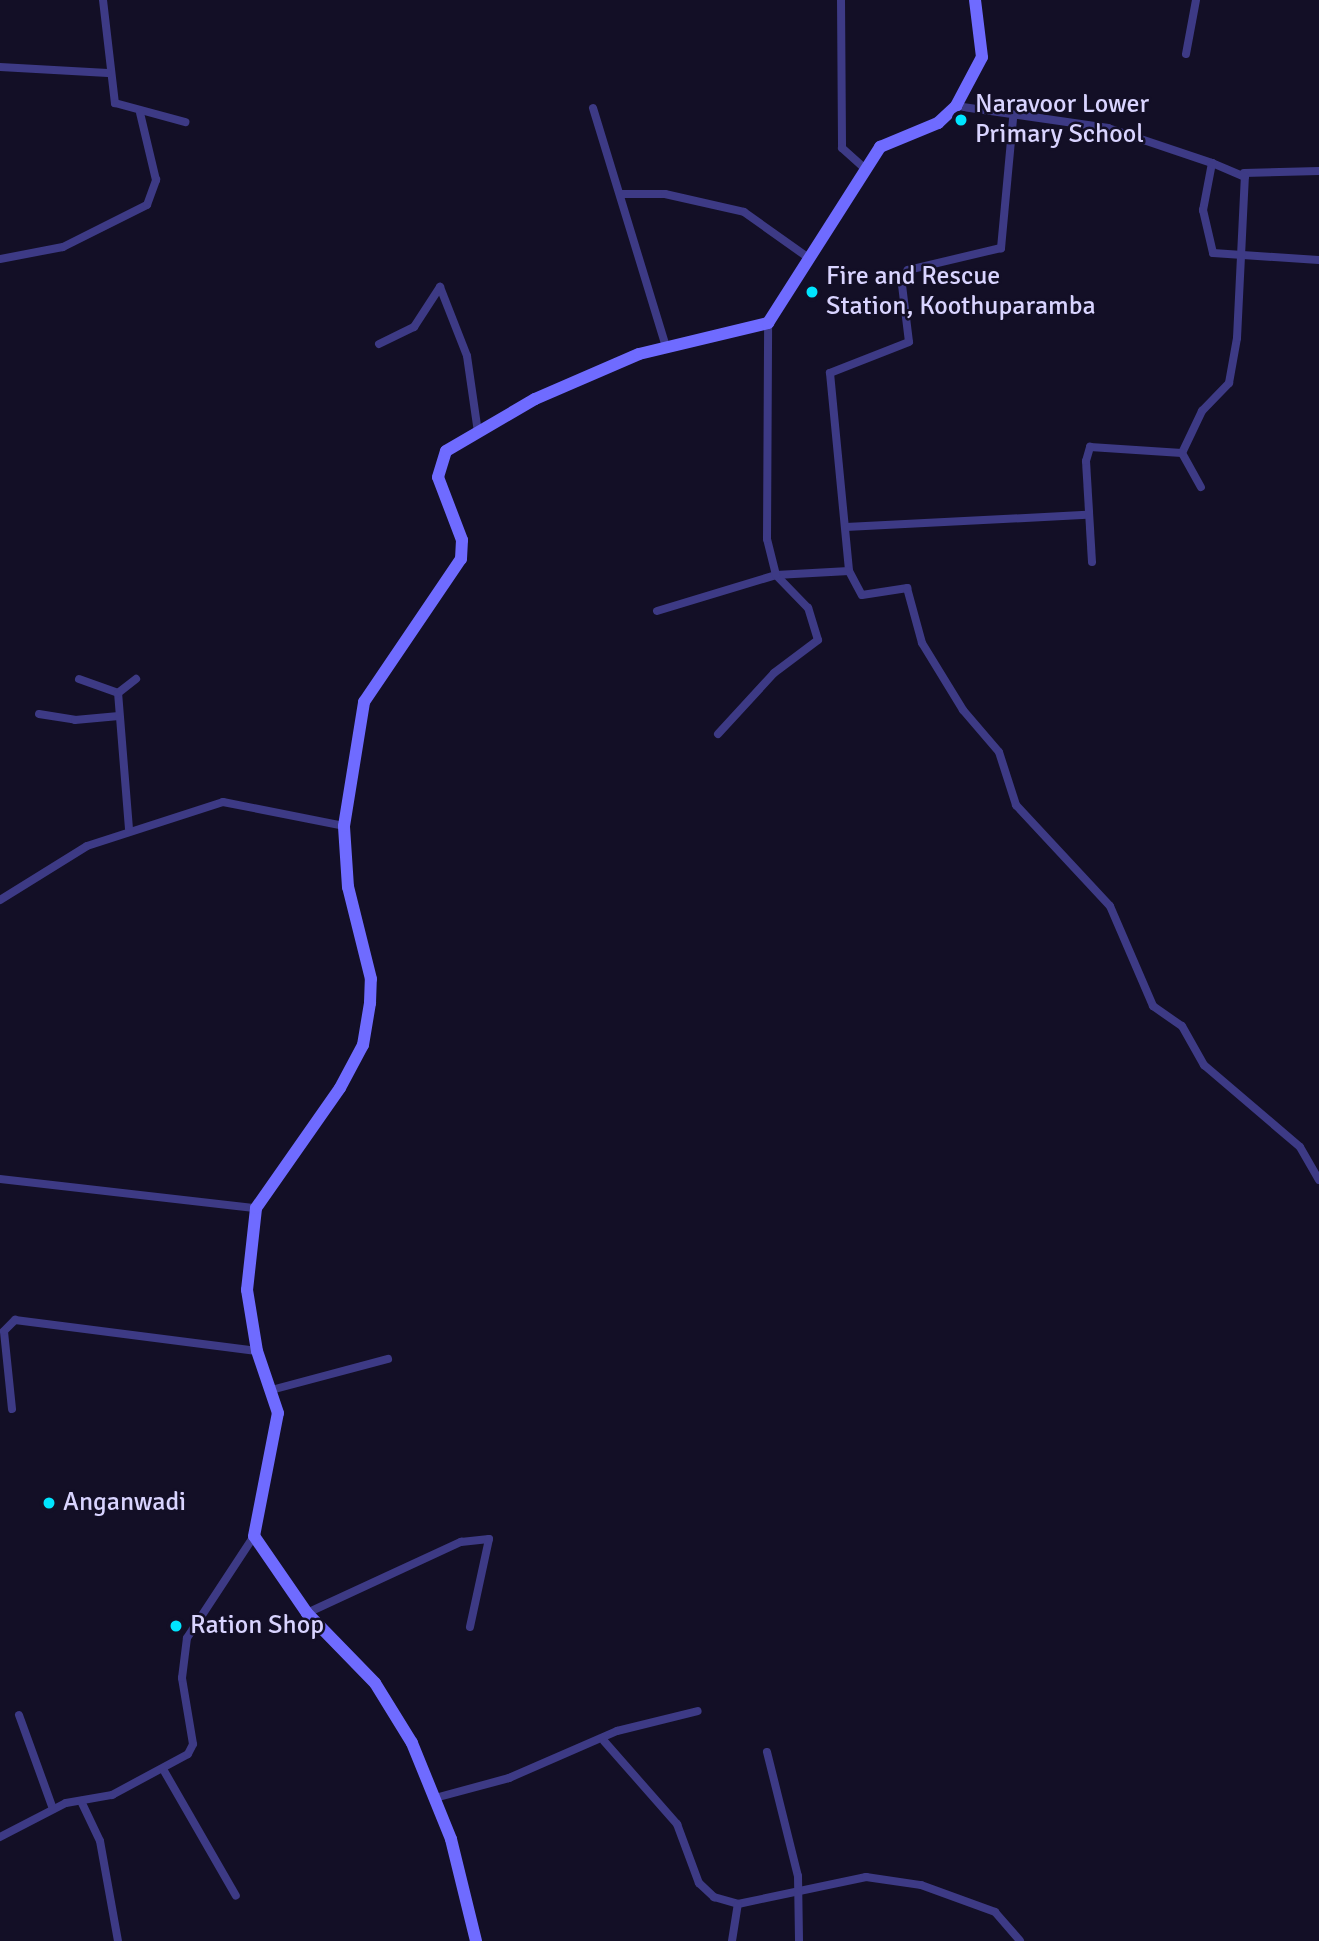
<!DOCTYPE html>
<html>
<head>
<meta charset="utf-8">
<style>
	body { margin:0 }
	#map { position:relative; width:1319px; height:1941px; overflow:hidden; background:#130f26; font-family:Signika,sans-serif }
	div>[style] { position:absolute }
	.street>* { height:8px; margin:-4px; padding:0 4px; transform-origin:4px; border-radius:4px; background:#3d3a85 }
	.secondary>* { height:12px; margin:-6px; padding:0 6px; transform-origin:6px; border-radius:6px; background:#6f6bff }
	.dots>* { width:19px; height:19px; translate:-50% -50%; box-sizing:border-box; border:4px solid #130f26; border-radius:50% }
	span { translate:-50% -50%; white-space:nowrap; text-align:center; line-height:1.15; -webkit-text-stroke:5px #130f26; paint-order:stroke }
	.poi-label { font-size:26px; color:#d9d4ff }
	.left { translate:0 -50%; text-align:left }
</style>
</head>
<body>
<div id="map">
	<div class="street">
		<i style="left:103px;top:0;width:104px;rotate:83.4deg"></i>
		<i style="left:115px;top:103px;width:73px;rotate:15.2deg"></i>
		<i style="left:841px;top:0;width:148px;rotate:89.6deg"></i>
		<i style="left:842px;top:148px;width:30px;rotate:42deg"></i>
		<i style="left:1186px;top:54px;width:55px;rotate:-79.5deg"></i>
		<i style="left:0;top:67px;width:108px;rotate:3.2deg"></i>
		<i style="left:956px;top:106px;width:154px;rotate:8.2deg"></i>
		<i style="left:1108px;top:128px;width:110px;rotate:18.6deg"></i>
		<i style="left:1212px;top:163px;width:48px;rotate:100.8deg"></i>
		<i style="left:1203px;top:210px;width:44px;rotate:76.9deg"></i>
		<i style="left:1213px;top:253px;width:106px;rotate:3.8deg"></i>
		<i style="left:593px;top:108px;width:247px;rotate:73deg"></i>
		<i style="left:1013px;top:119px;width:130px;rotate:95.3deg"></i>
		<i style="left:1001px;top:248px;width:96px;rotate:166.7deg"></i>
		<i style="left:908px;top:270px;width:16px;rotate:112deg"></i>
		<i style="left:902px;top:285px;width:57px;rotate:83deg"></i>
		<i style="left:909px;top:342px;width:85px;rotate:158.6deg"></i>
		<i style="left:830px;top:373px;width:199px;rotate:84.5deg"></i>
		<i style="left:849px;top:571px;width:27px;rotate:62deg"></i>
		<i style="left:862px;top:595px;width:46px;rotate:-8.8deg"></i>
		<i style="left:907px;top:588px;width:57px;rotate:74.7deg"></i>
		<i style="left:922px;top:643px;width:79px;rotate:58.5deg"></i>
		<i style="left:963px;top:710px;width:55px;rotate:49.4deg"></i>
		<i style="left:999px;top:752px;width:56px;rotate:72.2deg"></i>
		<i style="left:1016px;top:805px;width:138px;rotate:47.1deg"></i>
		<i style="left:1110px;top:906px;width:109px;rotate:66.7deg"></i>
		<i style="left:1153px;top:1006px;width:35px;rotate:35deg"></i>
		<i style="left:1182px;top:1026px;width:45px;rotate:60.6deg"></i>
		<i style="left:1204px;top:1065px;width:126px;rotate:40.5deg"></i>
		<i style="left:1300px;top:1147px;width:38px;rotate:60deg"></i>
		<i style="left:1244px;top:173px;width:75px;rotate:-1.5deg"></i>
		<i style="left:621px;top:194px;width:44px"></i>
		<i style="left:665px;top:194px;width:81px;rotate:12.8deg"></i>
		<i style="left:744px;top:212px;width:76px;rotate:35.4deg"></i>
		<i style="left:0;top:259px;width:64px;rotate:-10.8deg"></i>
		<i style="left:63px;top:247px;width:94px;rotate:-26.6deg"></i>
		<i style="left:147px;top:205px;width:27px;rotate:-70deg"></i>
		<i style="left:156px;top:180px;width:69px;rotate:-103.4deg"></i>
		<i style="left:379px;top:344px;width:39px;rotate:-26deg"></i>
		<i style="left:414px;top:327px;width:48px;rotate:-57deg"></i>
		<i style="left:440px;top:287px;width:74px;rotate:68.6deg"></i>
		<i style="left:467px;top:356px;width:77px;rotate:81.8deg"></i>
		<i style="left:1182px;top:453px;width:47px;rotate:-64.5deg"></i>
		<i style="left:1202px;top:411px;width:39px;rotate:-46deg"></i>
		<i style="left:1229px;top:383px;width:46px;rotate:-79.9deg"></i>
		<i style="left:1237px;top:338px;width:161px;rotate:-87.2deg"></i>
		<i style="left:1245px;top:177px;width:36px;rotate:-157deg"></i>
		<i style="left:1182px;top:453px;width:39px;rotate:61deg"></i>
		<i style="left:846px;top:527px;width:241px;rotate:-2.9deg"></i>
		<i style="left:1092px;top:562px;width:101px;rotate:-93.4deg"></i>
		<i style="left:1086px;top:461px;width:15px;rotate:-74deg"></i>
		<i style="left:1090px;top:447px;width:92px;rotate:3.7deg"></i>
		<i style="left:657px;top:611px;width:124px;rotate:-16.8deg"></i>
		<i style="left:776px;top:575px;width:73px;rotate:-3.1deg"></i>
		<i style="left:79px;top:679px;width:41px;rotate:19.7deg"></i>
		<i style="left:39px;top:714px;width:36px;rotate:9deg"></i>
		<i style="left:75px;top:720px;width:44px;rotate:-5.2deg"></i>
		<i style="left:718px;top:734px;width:83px;rotate:-47.4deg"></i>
		<i style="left:774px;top:673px;width:55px;rotate:-36.9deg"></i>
		<i style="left:818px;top:640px;width:34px;rotate:-107deg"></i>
		<i style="left:808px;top:608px;width:46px;rotate:-134.1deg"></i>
		<i style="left:776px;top:575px;width:37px;rotate:-104deg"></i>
		<i style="left:767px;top:539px;width:216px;rotate:-89.7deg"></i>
		<i style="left:129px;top:829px;width:136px;rotate:-94.6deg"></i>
		<i style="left:118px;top:693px;width:23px;rotate:-38deg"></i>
		<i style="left:0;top:900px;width:102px;rotate:-31.8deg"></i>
		<i style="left:87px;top:846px;width:143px;rotate:-17.9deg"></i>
		<i style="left:223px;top:802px;width:123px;rotate:11.2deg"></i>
		<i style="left:0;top:1179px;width:258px;rotate:6.5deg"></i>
		<i style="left:275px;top:1389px;width:117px;rotate:-14.9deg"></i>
		<i style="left:12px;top:1409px;width:78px;rotate:-95.9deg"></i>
		<i style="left:4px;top:1331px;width:16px;rotate:-45deg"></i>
		<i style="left:15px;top:1320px;width:244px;rotate:7.3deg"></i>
		<i style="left:307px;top:1613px;width:170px;rotate:-24.8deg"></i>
		<i style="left:461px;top:1542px;width:28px;rotate:-6deg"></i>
		<i style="left:489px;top:1539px;width:90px;rotate:102.2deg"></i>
		<i style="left:19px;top:1715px;width:100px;rotate:70.1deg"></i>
		<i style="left:604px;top:1741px;width:111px;rotate:48.7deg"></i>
		<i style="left:677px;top:1824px;width:63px;rotate:69.6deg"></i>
		<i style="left:699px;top:1883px;width:21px;rotate:43deg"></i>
		<i style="left:714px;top:1897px;width:25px;rotate:16deg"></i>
		<i style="left:738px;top:1904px;width:131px;rotate:-11.9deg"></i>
		<i style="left:866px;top:1877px;width:56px;rotate:8.3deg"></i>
		<i style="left:921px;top:1885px;width:79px;rotate:20deg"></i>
		<i style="left:995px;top:1912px;width:38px;rotate:49deg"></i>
		<i style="left:767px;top:1752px;width:128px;rotate:76deg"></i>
		<i style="left:798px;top:1876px;width:65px;rotate:89.1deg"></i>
		<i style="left:163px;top:1769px;width:146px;rotate:60.1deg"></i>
		<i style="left:435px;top:1798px;width:77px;rotate:-15.1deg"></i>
		<i style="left:509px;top:1778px;width:118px;rotate:-23.5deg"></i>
		<i style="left:617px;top:1731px;width:83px;rotate:-13.9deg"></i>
		<i style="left:81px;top:1801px;width:44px;rotate:64.6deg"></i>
		<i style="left:100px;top:1841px;width:102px;rotate:79.8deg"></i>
		<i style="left:0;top:1837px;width:74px;rotate:-27.3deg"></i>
		<i style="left:66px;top:1803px;width:47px;rotate:-9.9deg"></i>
		<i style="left:112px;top:1795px;width:86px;rotate:-28.3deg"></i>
		<i style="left:188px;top:1754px;width:11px;rotate:-63deg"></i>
		<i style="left:193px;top:1744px;width:67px;rotate:-99.5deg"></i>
		<i style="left:182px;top:1678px;width:40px;rotate:-82.9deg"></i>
		<i style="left:187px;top:1638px;width:122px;rotate:-56.7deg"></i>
		<i style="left:732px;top:1941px;width:37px;rotate:-81deg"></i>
	</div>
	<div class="secondary">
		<i style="left:476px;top:1941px;width:105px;rotate:-103.8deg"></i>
		<i style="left:451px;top:1839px;width:104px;rotate:-112.1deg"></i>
		<i style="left:412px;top:1743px;width:70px;rotate:-121.7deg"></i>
		<i style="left:375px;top:1683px;width:98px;rotate:-134.2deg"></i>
		<i style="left:307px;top:1613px;width:93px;rotate:-124.5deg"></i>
		<i style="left:254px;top:1536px;width:125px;rotate:-79deg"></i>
		<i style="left:278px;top:1413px;width:65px;rotate:-108.7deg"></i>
		<i style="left:257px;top:1351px;width:62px;rotate:-99.3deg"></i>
		<i style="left:247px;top:1290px;width:82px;rotate:-83.7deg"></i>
		<i style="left:256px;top:1208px;width:146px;rotate:-55deg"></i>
		<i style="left:340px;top:1088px;width:49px;rotate:-61.9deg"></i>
		<i style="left:363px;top:1045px;width:43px;rotate:-80.5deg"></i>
		<i style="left:370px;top:1003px;width:24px;rotate:-88deg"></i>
		<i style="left:371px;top:979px;width:95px;rotate:-104deg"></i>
		<i style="left:348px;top:887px;width:61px;rotate:-93.8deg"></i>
		<i style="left:344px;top:826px;width:126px;rotate:-80.8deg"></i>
		<i style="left:364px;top:702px;width:173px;rotate:-55.9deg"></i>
		<i style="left:461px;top:559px;width:19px;rotate:-87deg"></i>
		<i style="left:462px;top:540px;width:67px;rotate:-110.9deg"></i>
		<i style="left:438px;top:477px;width:27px;rotate:-73deg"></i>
		<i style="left:446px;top:451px;width:103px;rotate:-30.3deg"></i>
		<i style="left:535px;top:399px;width:113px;rotate:-23.4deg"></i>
		<i style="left:639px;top:354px;width:133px;rotate:-13.5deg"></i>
		<i style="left:768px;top:323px;width:209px;rotate:-57.5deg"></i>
		<i style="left:880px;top:147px;width:63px;rotate:-22.5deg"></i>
		<i style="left:938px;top:123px;width:25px;rotate:-43deg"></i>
		<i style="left:956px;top:106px;width:55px;rotate:-62deg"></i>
		<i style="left:982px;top:57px;width:57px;rotate:-97deg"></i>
	</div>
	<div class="dots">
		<i style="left:961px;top:120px;background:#00e5ff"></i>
		<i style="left:812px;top:292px;background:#00e5ff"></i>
		<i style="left:49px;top:1503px;background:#00e5ff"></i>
		<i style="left:176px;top:1626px;background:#00e5ff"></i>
	</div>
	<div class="poi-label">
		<span class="left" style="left:975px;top:120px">Naravoor Lower<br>Primary School</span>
		<span class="left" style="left:826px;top:292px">Fire and Rescue<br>Station, Koothuparamba</span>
		<span class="left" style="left:63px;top:1503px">Anganwadi</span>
		<span class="left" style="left:190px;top:1626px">Ration Shop</span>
	</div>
</div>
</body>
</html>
